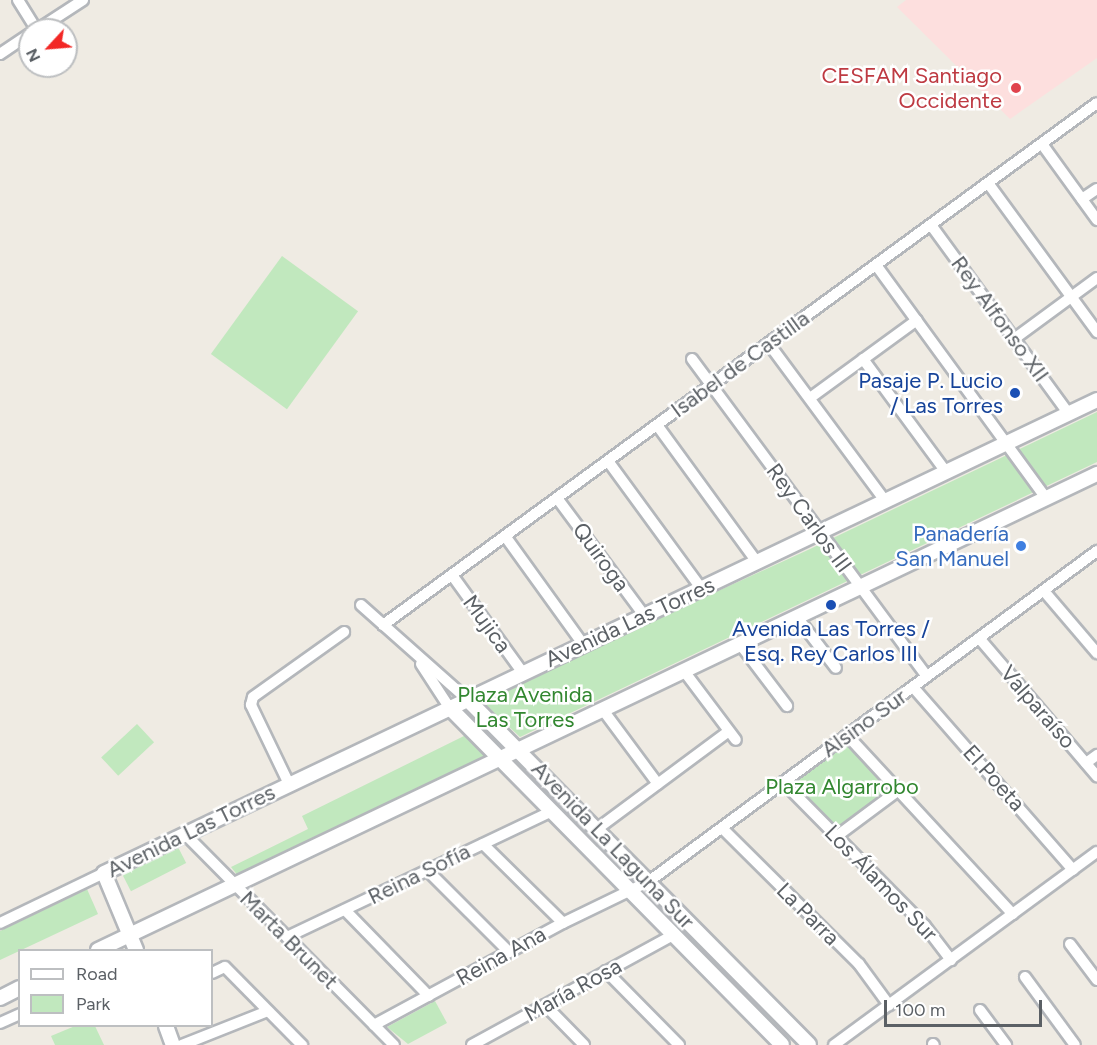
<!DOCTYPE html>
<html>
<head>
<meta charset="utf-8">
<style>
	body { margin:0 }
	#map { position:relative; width:1097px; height:1045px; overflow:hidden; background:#efebe3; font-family:Figtree,sans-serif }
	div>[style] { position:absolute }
	.medical>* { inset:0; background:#fddfde }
	.green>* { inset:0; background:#c1e8be; transform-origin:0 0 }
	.roads { filter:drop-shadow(2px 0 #b4b7bb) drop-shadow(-2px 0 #b4b7bb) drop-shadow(0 2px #b4b7bb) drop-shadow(0 -2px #b4b7bb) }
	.minor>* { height:10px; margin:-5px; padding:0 5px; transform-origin:5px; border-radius:5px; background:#fff }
	.tertiary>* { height:14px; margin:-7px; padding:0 7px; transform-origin:7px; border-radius:7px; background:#fff }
	.dots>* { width:16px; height:16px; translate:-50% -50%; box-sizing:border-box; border:3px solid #fff; border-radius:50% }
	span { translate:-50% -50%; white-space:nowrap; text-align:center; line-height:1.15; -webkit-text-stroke:5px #fff; paint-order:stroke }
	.health-label { font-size:22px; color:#be3a42 }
	.right { translate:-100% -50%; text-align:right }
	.street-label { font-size:22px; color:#5b6065 }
	.transit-label { font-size:22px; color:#164399 }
	.shop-label { font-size:22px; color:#366cbe }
	.park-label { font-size:22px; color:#328730 }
	.legend { position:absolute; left:18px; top:949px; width:195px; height:78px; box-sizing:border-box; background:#fff; border:2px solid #bdbfc1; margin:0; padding:8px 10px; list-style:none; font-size:18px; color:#5b6065 }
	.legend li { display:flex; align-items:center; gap:12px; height:30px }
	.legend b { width:30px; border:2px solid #bdbfc1 }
	.north { position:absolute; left:18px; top:18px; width:60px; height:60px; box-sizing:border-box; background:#fff; border:2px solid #bdbfc1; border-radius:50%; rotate:244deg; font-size:16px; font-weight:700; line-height:24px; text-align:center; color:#5b6065 }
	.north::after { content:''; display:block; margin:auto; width:21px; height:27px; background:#f22725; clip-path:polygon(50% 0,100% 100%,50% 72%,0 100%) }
	.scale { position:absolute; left:884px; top:1000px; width:158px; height:27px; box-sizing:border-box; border:3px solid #5b6065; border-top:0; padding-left:8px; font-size:18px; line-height:21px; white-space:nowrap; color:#5b6065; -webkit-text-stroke:4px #fff; paint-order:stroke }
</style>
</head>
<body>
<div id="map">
	<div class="medical">
		<i style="clip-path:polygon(906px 0,1097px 0,1097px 58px,1010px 119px,897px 7px)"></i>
	</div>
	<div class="green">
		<i style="left:282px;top:256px;width:94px;height:121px;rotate:36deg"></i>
		<i style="clip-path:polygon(1097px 412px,1097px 462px,520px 737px,485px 704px,488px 696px,810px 549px)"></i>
		<i style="left:137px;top:724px;width:25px;height:49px;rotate:47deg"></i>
		<i style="clip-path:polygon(466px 735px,487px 757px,238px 876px,231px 867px,308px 829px,302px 816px)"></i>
		<i style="clip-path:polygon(848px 742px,893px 791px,839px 830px,793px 784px)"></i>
		<i style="left:178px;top:847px;width:18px;height:62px;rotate:63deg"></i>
		<i style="clip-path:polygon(87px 889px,98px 914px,0 960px,0 931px)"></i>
		<i style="clip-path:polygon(435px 1001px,447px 1023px,408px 1044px,387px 1027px)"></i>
		<i style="clip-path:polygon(75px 1026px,95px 1026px,104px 1045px,55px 1045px,51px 1036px)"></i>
	</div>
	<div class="roads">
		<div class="minor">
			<i style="left:18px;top:0;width:36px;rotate:58deg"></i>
			<i style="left:37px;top:30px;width:55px;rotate:-33.1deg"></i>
			<i style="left:0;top:54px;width:36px;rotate:-34deg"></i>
			<i style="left:1042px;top:144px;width:94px;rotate:54.1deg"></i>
			<i style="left:988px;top:183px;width:185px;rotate:53.8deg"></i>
			<i style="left:1082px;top:199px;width:18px;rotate:-34deg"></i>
			<i style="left:931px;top:225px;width:234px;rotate:53.9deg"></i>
			<i style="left:876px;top:265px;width:288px;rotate:53.9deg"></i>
			<i style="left:1014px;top:339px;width:103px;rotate:-36.3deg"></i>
			<i style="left:769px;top:344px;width:195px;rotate:53.5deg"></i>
			<i style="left:692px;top:359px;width:395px;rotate:53.5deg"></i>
			<i style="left:863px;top:359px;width:140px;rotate:53.7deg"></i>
			<i style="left:810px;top:398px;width:132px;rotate:-36.1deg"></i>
			<i style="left:657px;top:425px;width:170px;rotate:53.9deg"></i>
			<i style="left:608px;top:461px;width:157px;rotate:53.8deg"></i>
			<i style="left:557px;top:498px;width:146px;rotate:53.4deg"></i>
			<i style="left:505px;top:536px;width:133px;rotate:54.2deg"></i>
			<i style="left:452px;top:575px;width:121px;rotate:54.1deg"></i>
			<i style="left:1044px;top:591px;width:82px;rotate:49.5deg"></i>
			<i style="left:361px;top:605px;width:142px;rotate:41.6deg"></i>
			<i style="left:797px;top:617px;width:64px;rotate:52.6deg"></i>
			<i style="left:383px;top:625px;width:884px;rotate:-36.17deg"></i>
			<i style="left:979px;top:638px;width:182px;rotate:49.5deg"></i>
			<i style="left:740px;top:644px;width:78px;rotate:52.8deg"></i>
			<i style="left:421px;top:664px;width:51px;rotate:56.9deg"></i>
			<i style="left:684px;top:671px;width:86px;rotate:53deg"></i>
			<i style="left:913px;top:687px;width:243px;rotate:48.8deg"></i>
			<i style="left:603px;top:710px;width:92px;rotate:53.4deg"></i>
			<i style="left:847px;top:735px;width:244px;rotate:47.2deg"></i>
			<i style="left:1086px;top:763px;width:14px;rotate:-36deg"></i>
			<i style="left:783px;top:782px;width:202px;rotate:45.4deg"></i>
			<i style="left:925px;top:926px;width:43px;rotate:52.6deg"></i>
			<i style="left:289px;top:784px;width:88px;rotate:-115.7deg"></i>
			<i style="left:251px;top:705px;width:8px;rotate:-76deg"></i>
			<i style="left:253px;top:697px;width:112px;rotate:-35.5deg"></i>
			<i style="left:722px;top:828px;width:193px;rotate:44.8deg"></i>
			<i style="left:859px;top:964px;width:51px;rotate:53.8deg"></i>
			<i style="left:597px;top:829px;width:164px;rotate:-36.6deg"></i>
			<i style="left:185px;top:834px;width:297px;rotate:45.3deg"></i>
			<i style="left:837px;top:836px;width:77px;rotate:-36.6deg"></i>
			<i style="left:483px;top:844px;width:112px;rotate:44.6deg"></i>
			<i style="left:427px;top:870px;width:116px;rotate:45deg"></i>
			<i style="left:345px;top:910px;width:120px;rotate:45.7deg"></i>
			<i style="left:0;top:923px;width:115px;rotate:-25.7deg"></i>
			<i style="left:287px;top:937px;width:293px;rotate:-25.4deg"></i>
			<i style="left:1070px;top:944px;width:45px;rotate:53.1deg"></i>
			<i style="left:606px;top:971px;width:104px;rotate:45.4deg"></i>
			<i style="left:212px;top:973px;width:14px;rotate:-25deg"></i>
			<i style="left:225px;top:967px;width:110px;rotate:45.4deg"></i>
			<i style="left:1025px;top:977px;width:84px;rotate:53.7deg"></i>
			<i style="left:545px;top:1005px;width:56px;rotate:45.7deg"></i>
			<i style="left:980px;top:1010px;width:44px;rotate:53.4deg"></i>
			<i style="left:0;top:1023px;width:22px;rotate:-24deg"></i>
			<i style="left:374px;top:1025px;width:215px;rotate:-28.4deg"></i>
			<i style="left:563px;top:923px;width:94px;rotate:-25.8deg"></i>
			<i style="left:648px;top:882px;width:558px;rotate:-36.4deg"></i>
			<i style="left:933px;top:1044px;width:1px;rotate:45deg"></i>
			<i style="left:182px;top:1045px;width:92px;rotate:-21.6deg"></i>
			<i style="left:472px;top:1045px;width:229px;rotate:-28.7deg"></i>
			<i style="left:834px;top:1045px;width:326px;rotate:-36.3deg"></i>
		</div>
		<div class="tertiary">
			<i style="left:467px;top:699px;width:486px;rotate:45.3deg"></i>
			<i style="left:449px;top:707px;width:474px;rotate:45.4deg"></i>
			<i style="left:98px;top:950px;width:1107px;rotate:-25.48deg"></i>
			<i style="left:136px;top:950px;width:83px;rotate:-112.6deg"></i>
			<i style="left:104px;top:873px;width:1100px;rotate:-25.47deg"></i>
			<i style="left:0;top:998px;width:22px;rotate:-27deg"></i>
			<i style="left:166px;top:1026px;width:20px;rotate:70deg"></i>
		</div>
	</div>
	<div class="dots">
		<i style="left:1016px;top:88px;background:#e0444e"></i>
		<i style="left:1015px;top:393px;background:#1a4fb4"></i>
		<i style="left:1021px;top:546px;background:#3f7fe0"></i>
		<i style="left:831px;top:605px;background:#1a4fb4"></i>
	</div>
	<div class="health-label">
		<span class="right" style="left:1002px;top:88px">CESFAM Santiago<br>Occidente</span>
	</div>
	<div class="street-label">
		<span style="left:1000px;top:319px;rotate:54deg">Rey Alfonso XII</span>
		<span style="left:740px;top:364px;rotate:-36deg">Isabel de Castilla</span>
		<span style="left:809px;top:518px;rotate:54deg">Rey Carlos III</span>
		<span style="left:601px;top:557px;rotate:54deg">Quiroga</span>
		<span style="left:630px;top:622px;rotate:-25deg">Avenida Las Torres</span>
		<span style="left:487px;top:624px;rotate:54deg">Mujica</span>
		<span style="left:1038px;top:707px;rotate:49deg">Valparaíso</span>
		<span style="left:864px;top:723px;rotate:-36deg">Alsino Sur</span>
		<span style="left:994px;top:778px;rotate:48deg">El Poeta</span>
		<span style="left:191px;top:831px;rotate:-26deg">Avenida Las Torres</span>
		<span style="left:613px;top:845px;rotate:46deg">Avenida La Laguna Sur</span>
		<span style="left:419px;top:874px;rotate:-26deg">Reina Sofía</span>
		<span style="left:881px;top:883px;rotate:46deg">Los Álamos Sur</span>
		<span style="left:808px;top:914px;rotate:45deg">La Parra</span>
		<span style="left:289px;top:940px;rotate:45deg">Marta Brunet</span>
		<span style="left:501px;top:956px;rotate:-29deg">Reina Ana</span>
		<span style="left:573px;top:990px;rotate:-29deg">María Rosa</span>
	</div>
	<div class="transit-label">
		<span class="right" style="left:1003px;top:393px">Pasaje P. Lucio<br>/ Las Torres</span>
		<span style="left:831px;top:641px">Avenida Las Torres /<br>Esq. Rey Carlos III</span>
	</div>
	<div class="shop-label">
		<span class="right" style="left:1009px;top:546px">Panadería<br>San Manuel</span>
	</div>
	<div class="park-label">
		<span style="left:525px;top:707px">Plaza Avenida<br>Las Torres</span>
		<span style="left:842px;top:787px">Plaza Algarrobo</span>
	</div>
	<ul class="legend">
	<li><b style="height:8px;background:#fff"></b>Road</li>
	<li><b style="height:16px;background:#c1e8be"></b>Park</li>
	</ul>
	<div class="north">N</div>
	<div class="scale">100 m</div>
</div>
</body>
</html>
